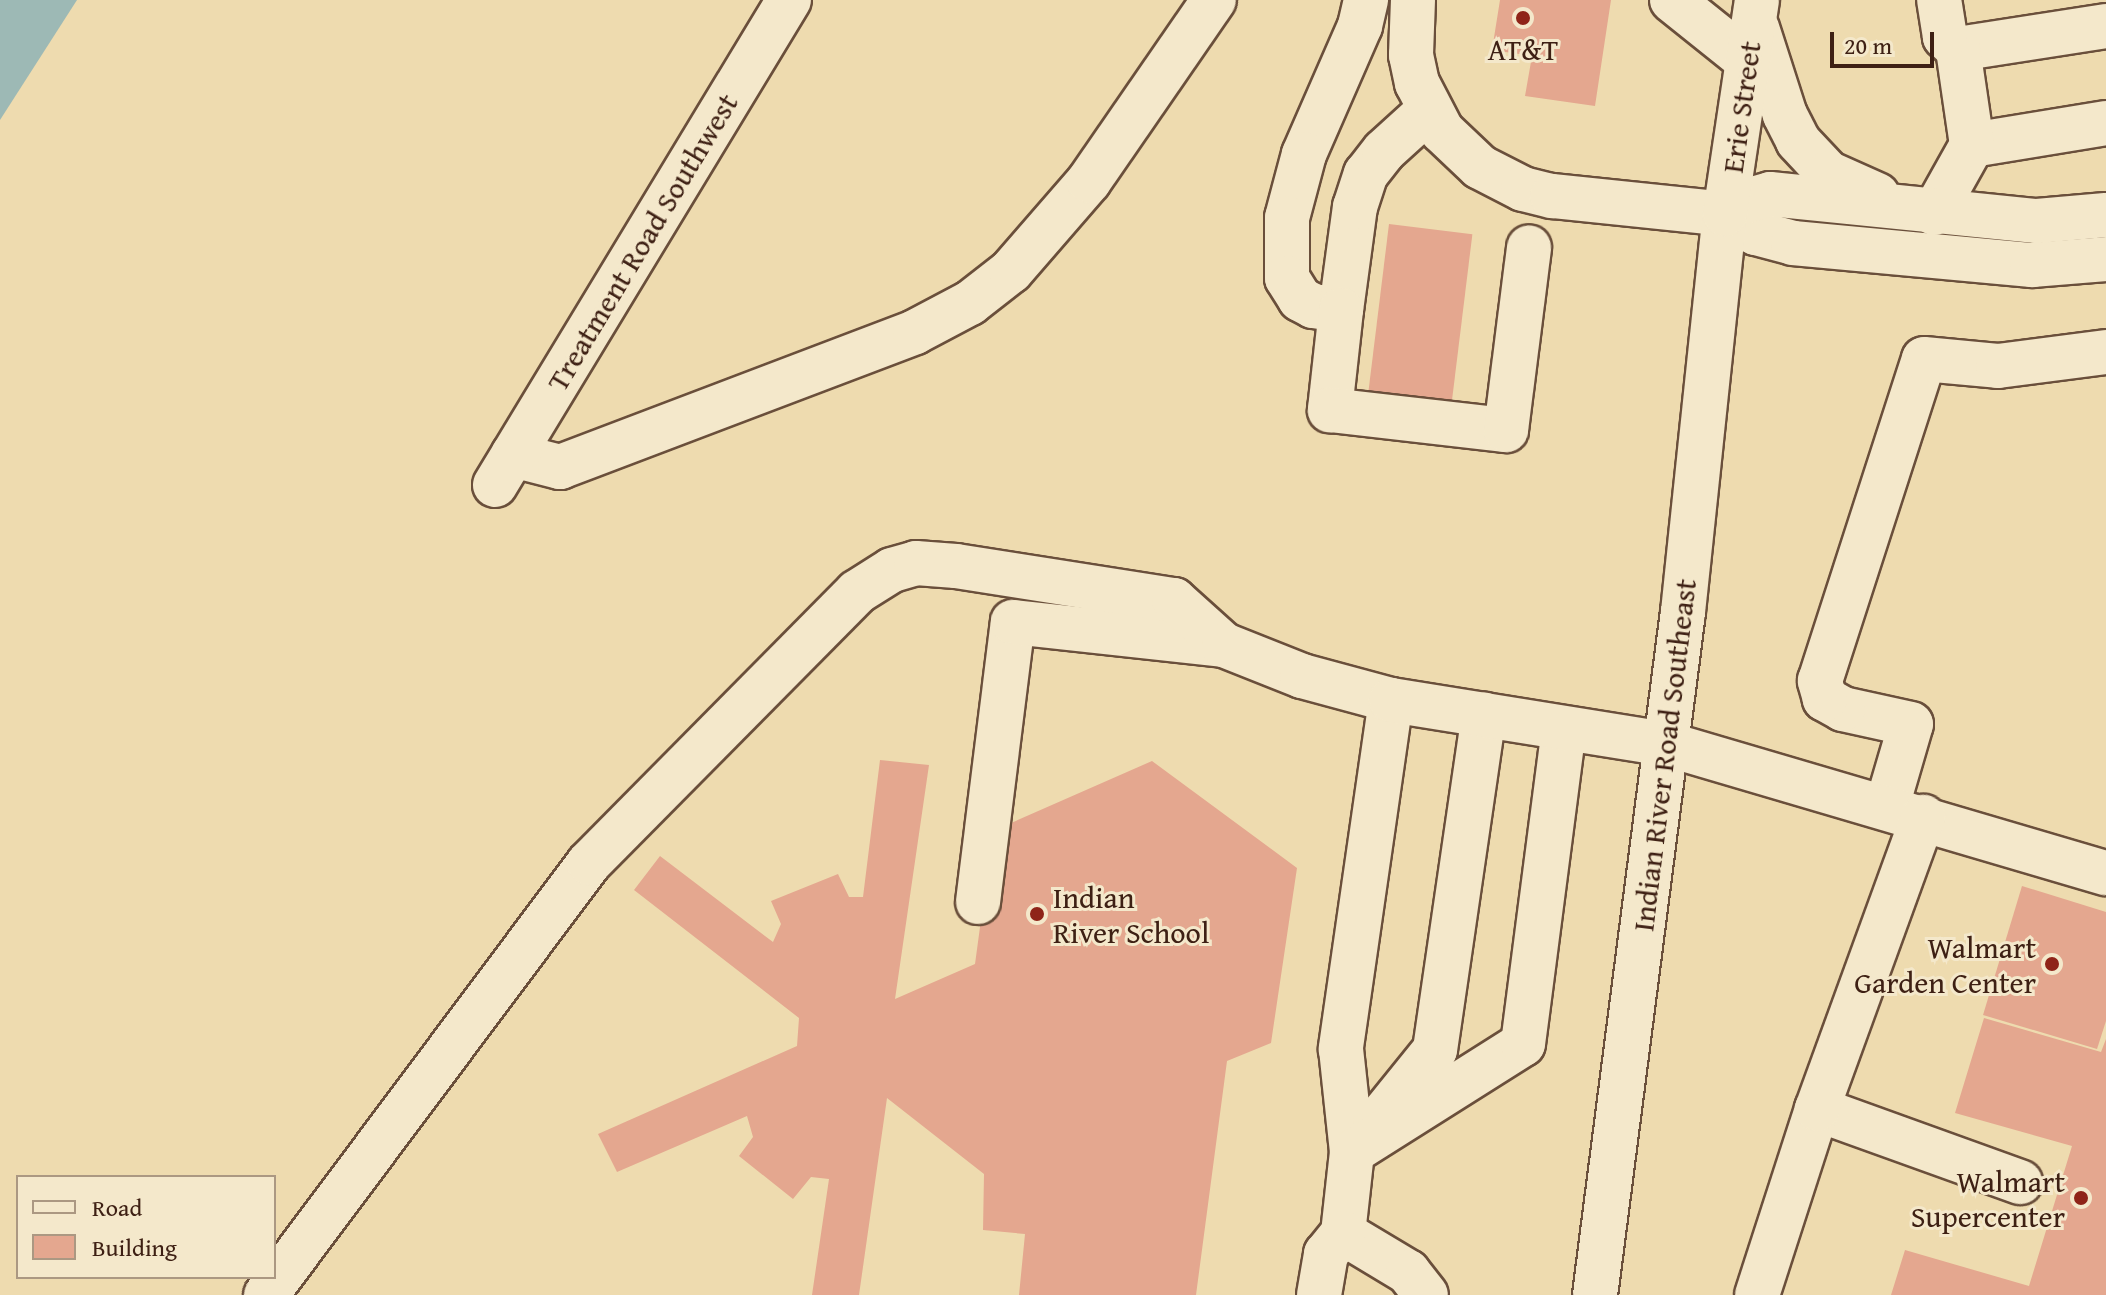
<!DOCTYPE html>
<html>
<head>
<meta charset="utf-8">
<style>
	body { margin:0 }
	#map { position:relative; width:2106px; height:1295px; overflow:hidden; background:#eedbaf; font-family:"Gentium Book Plus",serif }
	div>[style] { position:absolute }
	.water>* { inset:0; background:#9db9b5 }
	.building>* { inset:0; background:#e4a78f; transform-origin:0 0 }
	.roads { filter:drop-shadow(2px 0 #6a4f3b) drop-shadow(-2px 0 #6a4f3b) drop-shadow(0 2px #6a4f3b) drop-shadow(0 -2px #6a4f3b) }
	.minor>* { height:44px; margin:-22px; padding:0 22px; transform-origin:22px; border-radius:22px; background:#f4e8cb }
	.dots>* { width:22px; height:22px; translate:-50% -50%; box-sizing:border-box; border:4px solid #f4e8cb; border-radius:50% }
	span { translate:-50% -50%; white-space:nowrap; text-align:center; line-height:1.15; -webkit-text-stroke:6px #f4e8cb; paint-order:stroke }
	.poi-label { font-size:30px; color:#3e2014 }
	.left { translate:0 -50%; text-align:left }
	.right { translate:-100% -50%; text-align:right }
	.street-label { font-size:30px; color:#3e2014 }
	.legend { position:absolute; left:16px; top:1175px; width:260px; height:104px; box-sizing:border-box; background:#f4e8cb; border:2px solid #ab9882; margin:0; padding:10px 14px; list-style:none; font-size:24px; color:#3e2014 }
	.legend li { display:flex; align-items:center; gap:16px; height:40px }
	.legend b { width:40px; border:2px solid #ab9882 }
	.scale { position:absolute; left:1830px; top:32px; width:104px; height:36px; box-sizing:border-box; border:4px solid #3e2014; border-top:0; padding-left:10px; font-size:24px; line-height:28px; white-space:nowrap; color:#3e2014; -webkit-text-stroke:6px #f4e8cb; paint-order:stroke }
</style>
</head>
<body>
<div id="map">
	<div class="water">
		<i style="clip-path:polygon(0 0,77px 0,0 120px)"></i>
	</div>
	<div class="building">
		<i style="clip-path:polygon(1500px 0,1611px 0,1595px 106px,1525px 96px,1532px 56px,1492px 50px)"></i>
		<i style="left:1389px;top:224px;width:84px;height:169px;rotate:7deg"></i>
		<i style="clip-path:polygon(880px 760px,929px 765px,895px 999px,975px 964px,993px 831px,1152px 761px,1297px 868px,1271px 1043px,1227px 1061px,1196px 1295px,1019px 1295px,1025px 1234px,983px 1230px,984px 1174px,887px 1098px,859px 1295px,812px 1295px,829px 1179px,811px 1177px,793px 1199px,739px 1156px,753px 1137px,747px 1116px,617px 1172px,598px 1134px,797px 1046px,799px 1018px,634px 890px,660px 856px,773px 942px,781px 924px,771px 901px,838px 874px,849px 897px,863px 897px)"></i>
		<i style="clip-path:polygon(2022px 886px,2106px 912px,2106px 1021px,2097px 1049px,1983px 1015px)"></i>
		<i style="clip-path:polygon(1984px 1018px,2101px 1052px,2106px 1039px,2106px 1295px,1891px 1295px,1905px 1250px,2029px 1286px,2072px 1146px,1955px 1113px)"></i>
	</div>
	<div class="roads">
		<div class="minor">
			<i style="left:1366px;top:0;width:27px;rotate:103deg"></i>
			<i style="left:1360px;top:26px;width:140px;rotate:113.6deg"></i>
			<i style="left:1304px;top:154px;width:66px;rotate:104.9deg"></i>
			<i style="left:1287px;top:218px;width:60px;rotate:90deg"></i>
			<i style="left:1287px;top:278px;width:25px;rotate:58deg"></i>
			<i style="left:1300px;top:299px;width:15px;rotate:28deg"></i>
			<i style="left:1313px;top:306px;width:28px;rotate:8deg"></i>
			<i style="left:1341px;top:310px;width:104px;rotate:-82.3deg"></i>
			<i style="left:1355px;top:207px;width:35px;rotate:-72deg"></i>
			<i style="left:1366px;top:174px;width:29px;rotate:-52deg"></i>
			<i style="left:1384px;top:151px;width:61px;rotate:-42.3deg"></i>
			<i style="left:1413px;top:0;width:55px;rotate:92.1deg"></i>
			<i style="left:1411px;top:55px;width:29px;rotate:78deg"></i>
			<i style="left:1417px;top:83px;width:54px;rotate:62.5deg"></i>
			<i style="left:1442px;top:131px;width:52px;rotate:43.5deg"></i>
			<i style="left:1480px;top:167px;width:48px;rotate:27.1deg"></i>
			<i style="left:1523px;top:189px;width:30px;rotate:14deg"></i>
			<i style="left:1552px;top:196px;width:174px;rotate:5.9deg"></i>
			<i style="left:1672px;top:0;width:96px;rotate:38.7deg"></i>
			<i style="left:1757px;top:28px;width:91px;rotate:72.2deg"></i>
			<i style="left:1785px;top:115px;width:29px;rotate:63deg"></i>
			<i style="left:1798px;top:141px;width:44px;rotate:46.8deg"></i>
			<i style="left:1828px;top:173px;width:54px;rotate:24.2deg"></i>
			<i style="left:1958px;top:49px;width:150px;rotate:-8.8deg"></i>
			<i style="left:1972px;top:145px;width:136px;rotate:-9.3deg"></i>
			<i style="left:1934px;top:213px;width:78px;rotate:-60.8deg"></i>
			<i style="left:1972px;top:145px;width:97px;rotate:-98.3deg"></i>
			<i style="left:1958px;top:49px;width:18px;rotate:-137deg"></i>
			<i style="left:1945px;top:37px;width:37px;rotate:-99deg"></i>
			<i style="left:1725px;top:214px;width:36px;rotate:32deg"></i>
			<i style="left:1756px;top:233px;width:38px;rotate:15deg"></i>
			<i style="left:1793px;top:243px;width:240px;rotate:5.3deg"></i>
			<i style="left:2032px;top:265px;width:74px;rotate:-4.6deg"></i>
			<i style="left:1725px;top:214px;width:25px;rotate:-32deg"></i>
			<i style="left:1746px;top:201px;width:25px;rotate:-16deg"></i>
			<i style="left:1770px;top:194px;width:268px;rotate:5.8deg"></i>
			<i style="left:2037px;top:221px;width:69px;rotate:-5deg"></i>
			<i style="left:1341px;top:310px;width:101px;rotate:96.3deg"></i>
			<i style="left:1330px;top:410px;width:177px;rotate:6.5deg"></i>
			<i style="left:1506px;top:430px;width:184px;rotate:-82.8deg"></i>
			<i style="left:513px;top:455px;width:49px;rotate:14.3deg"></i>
			<i style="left:560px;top:467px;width:380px;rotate:-20.8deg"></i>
			<i style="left:915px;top:332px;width:62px;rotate:-27.8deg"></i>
			<i style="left:970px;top:303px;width:52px;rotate:-38deg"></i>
			<i style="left:1011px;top:271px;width:119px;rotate:-49.1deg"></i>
			<i style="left:1089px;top:181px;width:220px;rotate:-55.4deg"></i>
			<i style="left:495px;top:485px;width:567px;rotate:-58.78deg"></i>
			<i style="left:1391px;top:700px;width:353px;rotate:98.2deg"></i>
			<i style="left:1341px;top:1049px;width:104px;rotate:83.9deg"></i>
			<i style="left:1352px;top:1152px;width:81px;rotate:96.3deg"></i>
			<i style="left:1343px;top:1233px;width:76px;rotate:31deg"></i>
			<i style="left:1408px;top:1272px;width:29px;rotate:52deg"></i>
			<i style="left:1887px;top:806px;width:85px;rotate:-73.7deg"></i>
			<i style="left:1911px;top:724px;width:70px;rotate:-167.6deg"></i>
			<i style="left:1843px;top:709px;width:21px;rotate:-151deg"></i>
			<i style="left:1825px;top:699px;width:19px;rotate:-106deg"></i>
			<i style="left:1820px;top:681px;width:338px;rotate:-72.1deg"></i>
			<i style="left:1924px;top:359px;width:74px;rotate:5.4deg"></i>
			<i style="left:1998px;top:366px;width:109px;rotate:-7.4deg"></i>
			<i style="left:978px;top:902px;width:282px;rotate:-82.9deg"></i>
			<i style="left:1013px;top:622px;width:212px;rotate:6.2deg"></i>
			<i style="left:1817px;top:1109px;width:216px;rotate:19.8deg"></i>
			<i style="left:1375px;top:1124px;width:95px;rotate:-51deg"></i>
			<i style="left:1435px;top:1050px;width:339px;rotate:-81.7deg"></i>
			<i style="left:1352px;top:1152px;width:202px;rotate:-32.3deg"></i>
			<i style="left:1523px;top:1044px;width:317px;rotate:-82.6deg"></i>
			<i style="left:266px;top:1295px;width:539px;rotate:-53.22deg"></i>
			<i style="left:589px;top:863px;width:381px;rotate:-45.3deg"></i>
			<i style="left:857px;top:592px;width:41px;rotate:-32.2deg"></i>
			<i style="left:892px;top:570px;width:25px;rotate:-16deg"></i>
			<i style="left:916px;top:563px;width:40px;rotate:4.3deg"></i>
			<i style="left:956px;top:566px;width:221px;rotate:8.9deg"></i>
			<i style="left:1174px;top:600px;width:67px;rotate:42deg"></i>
			<i style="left:1224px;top:645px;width:84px;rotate:21.7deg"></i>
			<i style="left:1302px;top:676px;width:92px;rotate:15.1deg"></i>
			<i style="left:1391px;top:700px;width:279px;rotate:9.1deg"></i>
			<i style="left:1667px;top:744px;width:458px;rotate:16.4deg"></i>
			<i style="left:1319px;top:1295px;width:42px;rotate:-80.3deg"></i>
			<i style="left:1326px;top:1254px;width:27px;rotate:-51deg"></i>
			<i style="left:1595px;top:1295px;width:689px;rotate:-82.66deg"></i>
			<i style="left:1683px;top:612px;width:400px;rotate:-84deg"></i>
			<i style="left:1725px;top:214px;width:216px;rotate:-81.5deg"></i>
			<i style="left:1757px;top:1295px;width:195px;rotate:-72.1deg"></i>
			<i style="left:1817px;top:1109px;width:311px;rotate:-70deg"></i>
		</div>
	</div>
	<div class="dots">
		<i style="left:1523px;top:18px;background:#8f2418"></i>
		<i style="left:1037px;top:914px;background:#8f2418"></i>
		<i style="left:2052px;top:964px;background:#8f2418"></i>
		<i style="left:2081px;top:1198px;background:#8f2418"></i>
	</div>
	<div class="poi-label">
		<span style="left:1523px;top:49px">AT&amp;T</span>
		<span class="left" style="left:1053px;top:914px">Indian<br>River School</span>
		<span class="right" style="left:2036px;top:964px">Walmart<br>Garden Center</span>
		<span class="right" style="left:2065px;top:1198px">Walmart<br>Supercenter</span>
	</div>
	<div class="street-label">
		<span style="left:1741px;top:107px;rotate:-82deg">Erie Street</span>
		<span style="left:642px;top:242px;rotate:-59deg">Treatment Road Southwest</span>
		<span style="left:1664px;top:755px;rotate:-83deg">Indian River Road Southeast</span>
	</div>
	<ul class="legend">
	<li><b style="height:10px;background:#f4e8cb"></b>Road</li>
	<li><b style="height:22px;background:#e4a78f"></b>Building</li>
	</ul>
	<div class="scale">20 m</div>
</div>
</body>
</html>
